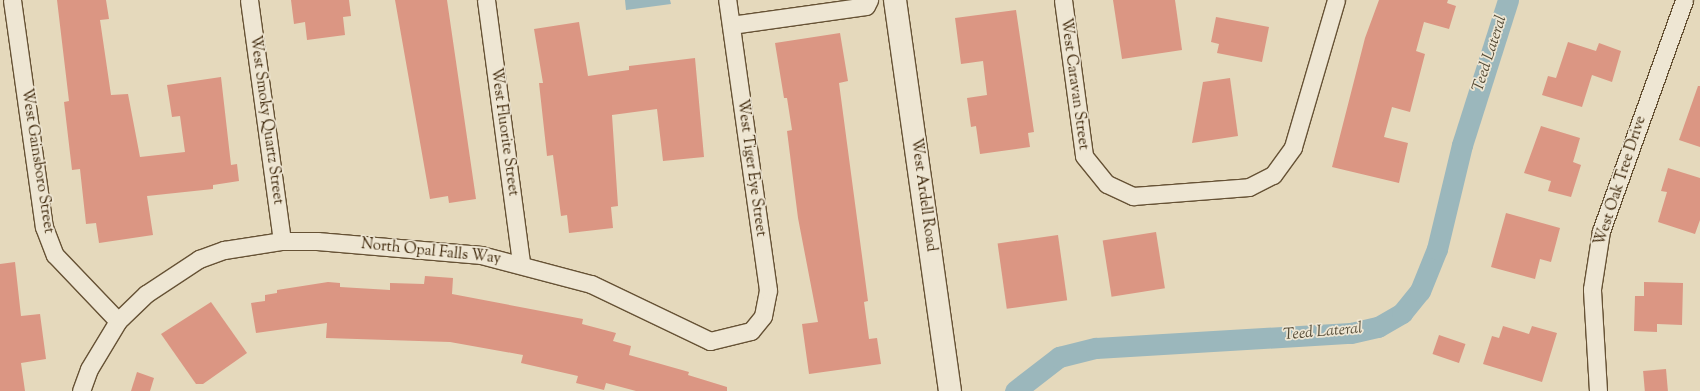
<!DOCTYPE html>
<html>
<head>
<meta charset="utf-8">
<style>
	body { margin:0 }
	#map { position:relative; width:1700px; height:391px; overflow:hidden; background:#e5d9bc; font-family:"Sorts Mill Goudy",serif }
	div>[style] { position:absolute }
	.water>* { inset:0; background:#9bb7bc }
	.canal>* { height:21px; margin:-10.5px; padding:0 10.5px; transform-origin:10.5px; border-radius:10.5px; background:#9bb7bc }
	.building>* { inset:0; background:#db9683; transform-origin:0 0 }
	.roads { filter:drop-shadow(1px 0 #665235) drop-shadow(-1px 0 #665235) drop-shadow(0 1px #665235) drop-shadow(0 -1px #665235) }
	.street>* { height:17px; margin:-8.5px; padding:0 8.5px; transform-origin:8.5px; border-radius:8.5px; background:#eee6d3 }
	.secondary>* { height:22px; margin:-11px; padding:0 11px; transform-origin:11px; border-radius:11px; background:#eee6d3 }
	span { translate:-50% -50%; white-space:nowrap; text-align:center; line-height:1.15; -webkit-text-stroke:3.5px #eee6d3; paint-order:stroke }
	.street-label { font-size:15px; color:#3c2508 }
	.water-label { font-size:16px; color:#544a35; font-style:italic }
</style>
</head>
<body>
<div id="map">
	<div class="water">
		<i style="clip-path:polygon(625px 0,670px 0,671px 4px,626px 10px)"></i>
	</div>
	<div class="canal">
		<i style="left:1015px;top:391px;width:56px;rotate:-37.7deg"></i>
		<i style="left:1059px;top:357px;width:38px;rotate:-14deg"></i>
		<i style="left:1096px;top:348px;width:255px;rotate:-3.4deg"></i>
		<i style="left:1351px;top:333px;width:28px;rotate:-13deg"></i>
		<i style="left:1378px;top:327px;width:28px;rotate:-30deg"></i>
		<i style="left:1402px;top:313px;width:28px;rotate:-51deg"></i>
		<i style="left:1420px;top:291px;width:45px;rotate:-68deg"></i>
		<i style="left:1437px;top:249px;width:107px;rotate:-76.5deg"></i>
		<i style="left:1462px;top:145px;width:152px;rotate:-72.4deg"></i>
	</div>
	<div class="building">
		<i style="clip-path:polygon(57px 0,106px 0,109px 19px,100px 20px,111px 95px,128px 94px,140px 157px,185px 152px,180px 116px,172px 117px,167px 85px,221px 77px,231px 165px,237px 164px,239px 181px,213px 185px,213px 189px,147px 196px,153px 235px,99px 243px,96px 223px,86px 224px,80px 169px,72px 170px,64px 102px,69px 101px)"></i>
		<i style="clip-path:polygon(291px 0,349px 0,351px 16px,343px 17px,345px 35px,307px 40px,305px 22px,294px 24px)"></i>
		<i style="clip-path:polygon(395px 0,447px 0,476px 199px,449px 203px,448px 196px,430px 199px)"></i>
		<i style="clip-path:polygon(1113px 0,1175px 0,1182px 50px,1122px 59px)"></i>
		<i style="clip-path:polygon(1379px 0,1448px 0,1447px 3px,1456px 6px,1449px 29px,1424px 22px,1416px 51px,1425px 54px,1410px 112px,1392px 107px,1384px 137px,1408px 143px,1399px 183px,1332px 167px,1365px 38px)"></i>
		<i style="clip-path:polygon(1016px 10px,1034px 132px,1028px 133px,1030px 147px,980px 154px,976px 126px,971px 127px,967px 98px,987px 95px,983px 61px,961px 64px,955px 18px)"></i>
		<i style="clip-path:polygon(1216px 17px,1269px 27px,1262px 62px,1217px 53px,1219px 44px,1211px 42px)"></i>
		<i style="clip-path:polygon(579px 22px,588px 76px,629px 70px,629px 66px,695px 58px,704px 157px,663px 161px,657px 109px,612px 115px,618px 206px,611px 207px,613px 228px,569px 233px,567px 215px,561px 216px,553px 155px,547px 156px,539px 83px,543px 83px,534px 29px)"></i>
		<i style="clip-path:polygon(840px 33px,848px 81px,839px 83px,868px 301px,864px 302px,869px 339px,877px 338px,881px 364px,809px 374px,802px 324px,818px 322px,798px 218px,787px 131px,792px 130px,787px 98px,784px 98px,775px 43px)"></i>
		<i style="clip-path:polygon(1568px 42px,1596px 51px,1599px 43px,1621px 51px,1612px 82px,1592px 75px,1582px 107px,1542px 95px,1548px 76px,1556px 78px)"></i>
		<i style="clip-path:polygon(1230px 78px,1238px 136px,1192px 143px,1203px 82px)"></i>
		<i style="clip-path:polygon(1698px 86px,1700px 86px,1700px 147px,1679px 140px)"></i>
		<i style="clip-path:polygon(1541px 126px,1580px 138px,1573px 162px,1581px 165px,1571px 197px,1548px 191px,1551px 181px,1524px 173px)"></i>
		<i style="clip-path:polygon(1668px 168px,1700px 178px,1700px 220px,1695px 234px,1658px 222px,1667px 192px,1661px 191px)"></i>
		<i style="clip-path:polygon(1506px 213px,1560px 228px,1551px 262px,1540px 259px,1535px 279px,1491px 267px)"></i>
		<i style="left:1156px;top:232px;width:57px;height:54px;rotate:81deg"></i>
		<i style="left:1058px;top:235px;width:66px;height:61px;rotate:82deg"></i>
		<i style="clip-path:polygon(15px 262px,21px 316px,40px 314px,46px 359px,21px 363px,25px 391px,0 391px,0 264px)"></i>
		<i style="clip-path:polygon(425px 276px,453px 278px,452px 294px,583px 319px,582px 324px,616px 333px,613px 341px,631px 346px,629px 355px,689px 372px,688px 375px,727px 387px,727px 391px,636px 391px,606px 383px,604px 390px,576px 383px,578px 376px,521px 363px,523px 355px,450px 342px,326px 338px,327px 323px,256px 333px,251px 303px,265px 301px,265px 295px,277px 293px,277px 290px,328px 282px,340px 283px,340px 287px,390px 290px,390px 283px,424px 284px)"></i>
		<i style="clip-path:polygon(1644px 282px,1683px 283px,1682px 325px,1657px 324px,1657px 332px,1634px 331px,1635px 296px,1644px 296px)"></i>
		<i style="clip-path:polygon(211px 302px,247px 353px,203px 384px,196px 384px,161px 334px)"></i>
		<i style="clip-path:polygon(1503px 326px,1529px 334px,1532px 326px,1557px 333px,1542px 382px,1483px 364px,1492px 336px,1499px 338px)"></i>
		<i style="left:1439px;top:335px;width:28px;height:20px;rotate:19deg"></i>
		<i style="left:1666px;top:369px;width:22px;height:23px;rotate:85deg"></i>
		<i style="clip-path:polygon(137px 372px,154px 378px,150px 391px,131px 391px)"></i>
	</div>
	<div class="roads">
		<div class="street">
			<i style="left:12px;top:0;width:229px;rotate:82deg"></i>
			<i style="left:44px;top:227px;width:30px;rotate:69deg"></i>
			<i style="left:55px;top:255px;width:91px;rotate:46.3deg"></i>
			<i style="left:249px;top:0;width:243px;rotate:82.2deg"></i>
			<i style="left:486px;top:0;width:265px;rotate:82.4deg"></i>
			<i style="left:1063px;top:0;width:157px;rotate:82.3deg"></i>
			<i style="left:1084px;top:156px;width:36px;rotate:51deg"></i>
			<i style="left:1107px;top:184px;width:29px;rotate:25deg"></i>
			<i style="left:1133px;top:196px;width:116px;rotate:-4.4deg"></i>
			<i style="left:1249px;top:187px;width:27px;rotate:-27deg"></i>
			<i style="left:1273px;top:175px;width:34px;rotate:-54deg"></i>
			<i style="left:1293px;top:147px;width:153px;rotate:-73.7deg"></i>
			<i style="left:731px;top:25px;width:136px;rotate:-8deg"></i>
			<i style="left:866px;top:6px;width:7px;rotate:-63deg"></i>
			<i style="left:81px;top:391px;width:23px;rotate:-70deg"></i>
			<i style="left:89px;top:369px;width:56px;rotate:-58.9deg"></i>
			<i style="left:118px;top:321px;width:39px;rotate:-44deg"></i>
			<i style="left:146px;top:294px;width:64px;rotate:-33.4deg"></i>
			<i style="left:199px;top:259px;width:27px;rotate:-20deg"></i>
			<i style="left:224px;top:250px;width:59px;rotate:-8.8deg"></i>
			<i style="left:282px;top:241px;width:35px"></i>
			<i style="left:317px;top:241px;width:165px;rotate:4.9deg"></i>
			<i style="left:481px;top:255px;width:114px;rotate:14.8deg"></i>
			<i style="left:591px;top:284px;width:132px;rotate:25.6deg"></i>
			<i style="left:710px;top:341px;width:42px;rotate:-13.7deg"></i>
			<i style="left:751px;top:331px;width:19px;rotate:-51deg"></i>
			<i style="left:763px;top:316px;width:26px;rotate:-79deg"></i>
			<i style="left:768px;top:290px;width:293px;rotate:-98deg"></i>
			<i style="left:1598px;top:391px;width:102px;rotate:-93.4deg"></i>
			<i style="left:1592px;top:289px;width:59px;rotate:-81.2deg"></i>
			<i style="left:1601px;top:231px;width:245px;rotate:-70.2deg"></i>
		</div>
		<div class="secondary">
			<i style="left:895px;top:0;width:395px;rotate:82deg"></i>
		</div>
	</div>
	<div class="street-label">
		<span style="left:1074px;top:84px;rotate:82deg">West Caravan Street</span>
		<span style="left:266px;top:120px;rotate:82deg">West Smoky Quartz Street</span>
		<span style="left:504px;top:132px;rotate:82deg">West Fluorite Street</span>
		<span style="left:37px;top:161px;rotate:81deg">West Gainsboro Street</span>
		<span style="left:751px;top:168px;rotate:82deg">West Tiger Eye Street</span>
		<span style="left:1621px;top:181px;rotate:-72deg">West Oak Tree Drive</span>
		<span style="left:923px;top:195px;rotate:82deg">West Ardell Road</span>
		<span style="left:431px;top:252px;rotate:6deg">North Opal Falls Way</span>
	</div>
	<div class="water-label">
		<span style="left:1491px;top:54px;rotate:-72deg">Teed Lateral</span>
		<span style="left:1323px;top:333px;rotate:-5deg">Teed Lateral</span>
	</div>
</div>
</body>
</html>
